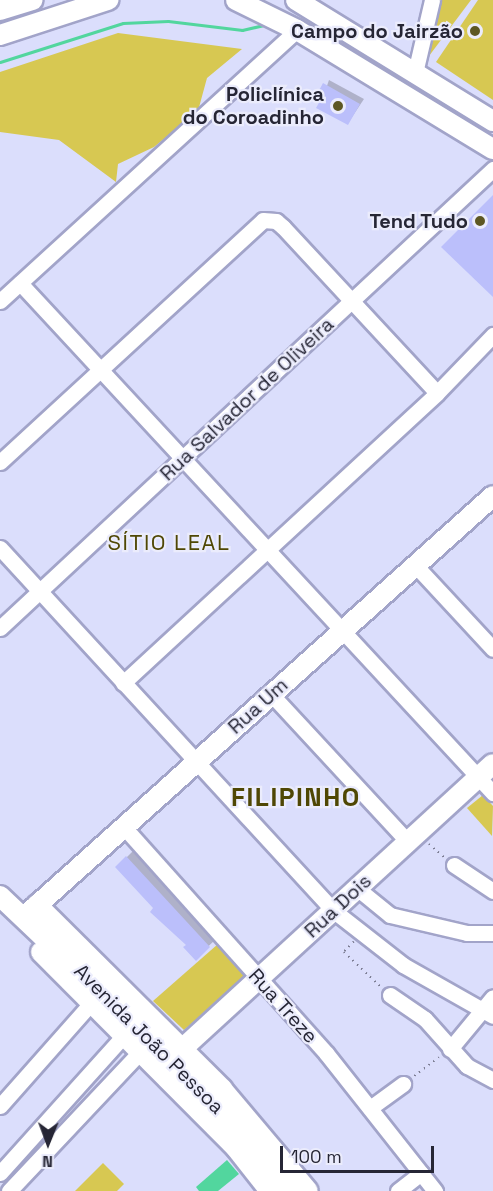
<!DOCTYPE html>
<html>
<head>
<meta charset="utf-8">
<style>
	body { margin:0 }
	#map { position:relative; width:493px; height:1191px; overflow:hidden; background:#dbdefc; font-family:"Space Grotesk",sans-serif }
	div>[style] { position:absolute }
	.green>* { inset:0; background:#d7c852 }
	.water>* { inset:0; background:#52d69e }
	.shadow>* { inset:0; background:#0003 }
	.stream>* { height:3px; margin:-1.5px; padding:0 1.5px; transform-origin:1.5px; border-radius:1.5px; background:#52d69e }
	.building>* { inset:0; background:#bbbffb }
	.path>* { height:1.5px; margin-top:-0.75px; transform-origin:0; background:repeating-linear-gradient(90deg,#7c7d93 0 1.5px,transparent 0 6px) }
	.roads { filter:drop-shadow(2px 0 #a2a4c9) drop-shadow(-2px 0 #a2a4c9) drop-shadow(0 2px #a2a4c9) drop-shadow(0 -2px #a2a4c9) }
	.minor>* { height:15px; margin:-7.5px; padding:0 7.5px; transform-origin:7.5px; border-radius:7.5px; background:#fff }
	.major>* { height:20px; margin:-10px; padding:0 10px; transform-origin:10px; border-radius:10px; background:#fff }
	.dots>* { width:16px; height:16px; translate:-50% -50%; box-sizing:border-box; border:3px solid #ebecfc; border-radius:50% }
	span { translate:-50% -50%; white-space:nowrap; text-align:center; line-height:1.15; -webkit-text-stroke:4.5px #ebecfc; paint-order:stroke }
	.poi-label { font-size:20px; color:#262635; font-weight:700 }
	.right { translate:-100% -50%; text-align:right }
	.street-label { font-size:20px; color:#262635 }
	.quarter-label { font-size:22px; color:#4f4704; letter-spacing:1.5px }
	.district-label { font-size:26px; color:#4f4704; font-weight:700; letter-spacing:1.5px }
	.north { position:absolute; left:18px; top:1113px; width:60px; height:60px; -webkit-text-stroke:4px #ebecfc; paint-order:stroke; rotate:181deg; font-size:16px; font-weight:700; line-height:24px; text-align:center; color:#262635 }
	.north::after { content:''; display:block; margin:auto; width:21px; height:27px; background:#262635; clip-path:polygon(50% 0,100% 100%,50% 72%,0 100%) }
	.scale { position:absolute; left:280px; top:1146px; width:154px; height:27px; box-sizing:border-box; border:3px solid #262635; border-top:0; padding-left:8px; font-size:18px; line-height:21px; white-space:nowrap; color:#262635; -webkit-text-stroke:4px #ebecfc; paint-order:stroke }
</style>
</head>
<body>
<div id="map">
	<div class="green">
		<i style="clip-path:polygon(440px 0,471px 0,429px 56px)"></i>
		<i style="clip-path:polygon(478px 0,493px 0,493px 100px,436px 62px)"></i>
		<i style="clip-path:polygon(118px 33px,242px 49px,207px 78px,198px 111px,154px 147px,118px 164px,116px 182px,59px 140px,0 132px,0 72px)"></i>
		<i style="clip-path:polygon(483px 795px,493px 806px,492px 836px,467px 808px)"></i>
		<i style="clip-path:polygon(218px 944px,243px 969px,243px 981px,184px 1030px,153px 1001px)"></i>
		<i style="clip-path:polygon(103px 1163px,124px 1184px,117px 1191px,75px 1191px)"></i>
	</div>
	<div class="water">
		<i style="clip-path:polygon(227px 1160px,239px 1174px,218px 1191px,199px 1191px,196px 1187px)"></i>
	</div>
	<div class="shadow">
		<i style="clip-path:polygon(329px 80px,364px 99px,348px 123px,322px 100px)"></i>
		<i style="clip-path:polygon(133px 851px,215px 940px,196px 958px,188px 945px,117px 867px)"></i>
	</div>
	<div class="stream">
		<i style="left:0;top:62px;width:129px;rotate:-17.6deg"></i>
		<i style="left:123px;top:23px;width:45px;rotate:-2.5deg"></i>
		<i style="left:168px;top:21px;width:75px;rotate:6.9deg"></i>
		<i style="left:242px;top:30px;width:28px;rotate:-13deg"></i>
	</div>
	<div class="building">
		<i style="clip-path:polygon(323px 83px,360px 104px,348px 125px,316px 108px,320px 101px,315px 98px)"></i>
		<i style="clip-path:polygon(493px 195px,493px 297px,441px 247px)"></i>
		<i style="clip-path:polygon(126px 856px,210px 947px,196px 961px,183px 947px,186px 945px,150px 912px,153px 908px,115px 867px)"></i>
	</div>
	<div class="path">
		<i style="left:429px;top:844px;width:20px;rotate:41deg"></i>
		<i style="left:354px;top:942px;width:14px;rotate:135deg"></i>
		<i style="left:344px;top:952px;width:50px;rotate:43.4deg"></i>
		<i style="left:414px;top:1076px;width:31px;rotate:-37deg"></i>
	</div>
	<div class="roads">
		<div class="minor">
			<i style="left:415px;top:73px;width:75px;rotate:-76.9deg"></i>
			<i style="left:20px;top:283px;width:696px;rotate:47.16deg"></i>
			<i style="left:0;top:301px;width:402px;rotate:-42.4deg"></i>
			<i style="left:0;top:462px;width:357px;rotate:-42.6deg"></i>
			<i style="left:263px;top:220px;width:13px;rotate:4deg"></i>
			<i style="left:276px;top:221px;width:9px;rotate:41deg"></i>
			<i style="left:283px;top:227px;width:226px;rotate:47.1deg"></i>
			<i style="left:0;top:548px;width:493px;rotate:47.4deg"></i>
			<i style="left:334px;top:911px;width:88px;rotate:38deg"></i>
			<i style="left:403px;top:965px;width:103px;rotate:29.5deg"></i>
			<i style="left:416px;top:566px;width:113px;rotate:47.1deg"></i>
			<i style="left:0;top:628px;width:674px;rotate:-42.95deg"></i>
			<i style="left:123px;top:683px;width:427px;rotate:-42.7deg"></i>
			<i style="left:437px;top:393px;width:81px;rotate:-46deg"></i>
			<i style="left:272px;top:695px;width:200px;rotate:47.2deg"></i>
			<i style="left:124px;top:827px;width:303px;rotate:48.2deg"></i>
			<i style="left:326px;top:1053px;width:176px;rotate:51.7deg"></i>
			<i style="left:454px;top:865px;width:47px;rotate:33.7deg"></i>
			<i style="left:358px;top:889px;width:41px;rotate:39.1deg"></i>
			<i style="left:390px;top:915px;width:79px;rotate:13.2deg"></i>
			<i style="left:467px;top:933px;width:26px"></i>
			<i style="left:390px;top:995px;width:42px;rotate:34.4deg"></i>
			<i style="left:425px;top:1019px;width:63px;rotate:48.2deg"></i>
			<i style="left:467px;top:1066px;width:30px;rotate:28deg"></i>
			<i style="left:450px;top:1049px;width:67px;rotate:-50.4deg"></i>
			<i style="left:0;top:1106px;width:139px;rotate:-48.5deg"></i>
			<i style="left:370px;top:1108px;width:41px;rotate:-36deg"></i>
			<i style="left:0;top:1173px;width:187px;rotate:-48deg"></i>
			<i style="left:9px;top:1191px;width:192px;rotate:-46.7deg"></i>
			<i style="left:398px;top:1191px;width:29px;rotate:-38deg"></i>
		</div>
		<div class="major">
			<i style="left:236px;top:0;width:68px;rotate:26.2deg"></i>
			<i style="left:297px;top:30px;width:229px;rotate:31.3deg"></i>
			<i style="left:296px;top:0;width:231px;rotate:31.6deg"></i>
			<i style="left:0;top:10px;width:34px;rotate:-17deg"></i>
			<i style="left:0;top:35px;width:114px;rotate:-18deg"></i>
			<i style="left:0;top:896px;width:240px;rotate:43.5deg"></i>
			<i style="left:174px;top:1061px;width:110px;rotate:46.5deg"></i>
			<i style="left:250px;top:1141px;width:63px;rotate:52.8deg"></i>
			<i style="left:37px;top:905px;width:261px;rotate:44.8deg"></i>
			<i style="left:222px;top:1089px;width:133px;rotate:49.9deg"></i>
			<i style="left:24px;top:917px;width:630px;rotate:-41.91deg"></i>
			<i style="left:41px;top:952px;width:276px;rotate:45.1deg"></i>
			<i style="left:236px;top:1148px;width:55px;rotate:51.7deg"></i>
			<i style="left:183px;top:1048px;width:420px;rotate:-42.5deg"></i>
		</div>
	</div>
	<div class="dots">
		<i style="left:475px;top:31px;background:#5d5723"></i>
		<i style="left:338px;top:106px;background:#5d5723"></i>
		<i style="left:480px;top:221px;background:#5d5723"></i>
	</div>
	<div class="poi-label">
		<span class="right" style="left:463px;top:31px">Campo do Jairzão</span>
		<span class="right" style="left:324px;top:106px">Policlínica<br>do Coroadinho</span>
		<span class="right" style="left:468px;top:221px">Tend Tudo</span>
	</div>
	<div class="street-label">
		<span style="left:247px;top:399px;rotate:-43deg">Rua Salvador de Oliveira</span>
		<span style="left:258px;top:706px;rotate:-42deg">Rua Um</span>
		<span style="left:338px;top:906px;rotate:-43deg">Rua Dois</span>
		<span style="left:283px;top:1006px;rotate:48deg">Rua Treze</span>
		<span style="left:149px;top:1039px;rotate:45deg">Avenida João Pessoa</span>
	</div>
	<div class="quarter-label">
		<span style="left:169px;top:543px">SÍTIO LEAL</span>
	</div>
	<div class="district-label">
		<span style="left:296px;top:798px">FILIPINHO</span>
	</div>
	<div class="north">N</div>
	<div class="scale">100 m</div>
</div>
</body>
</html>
